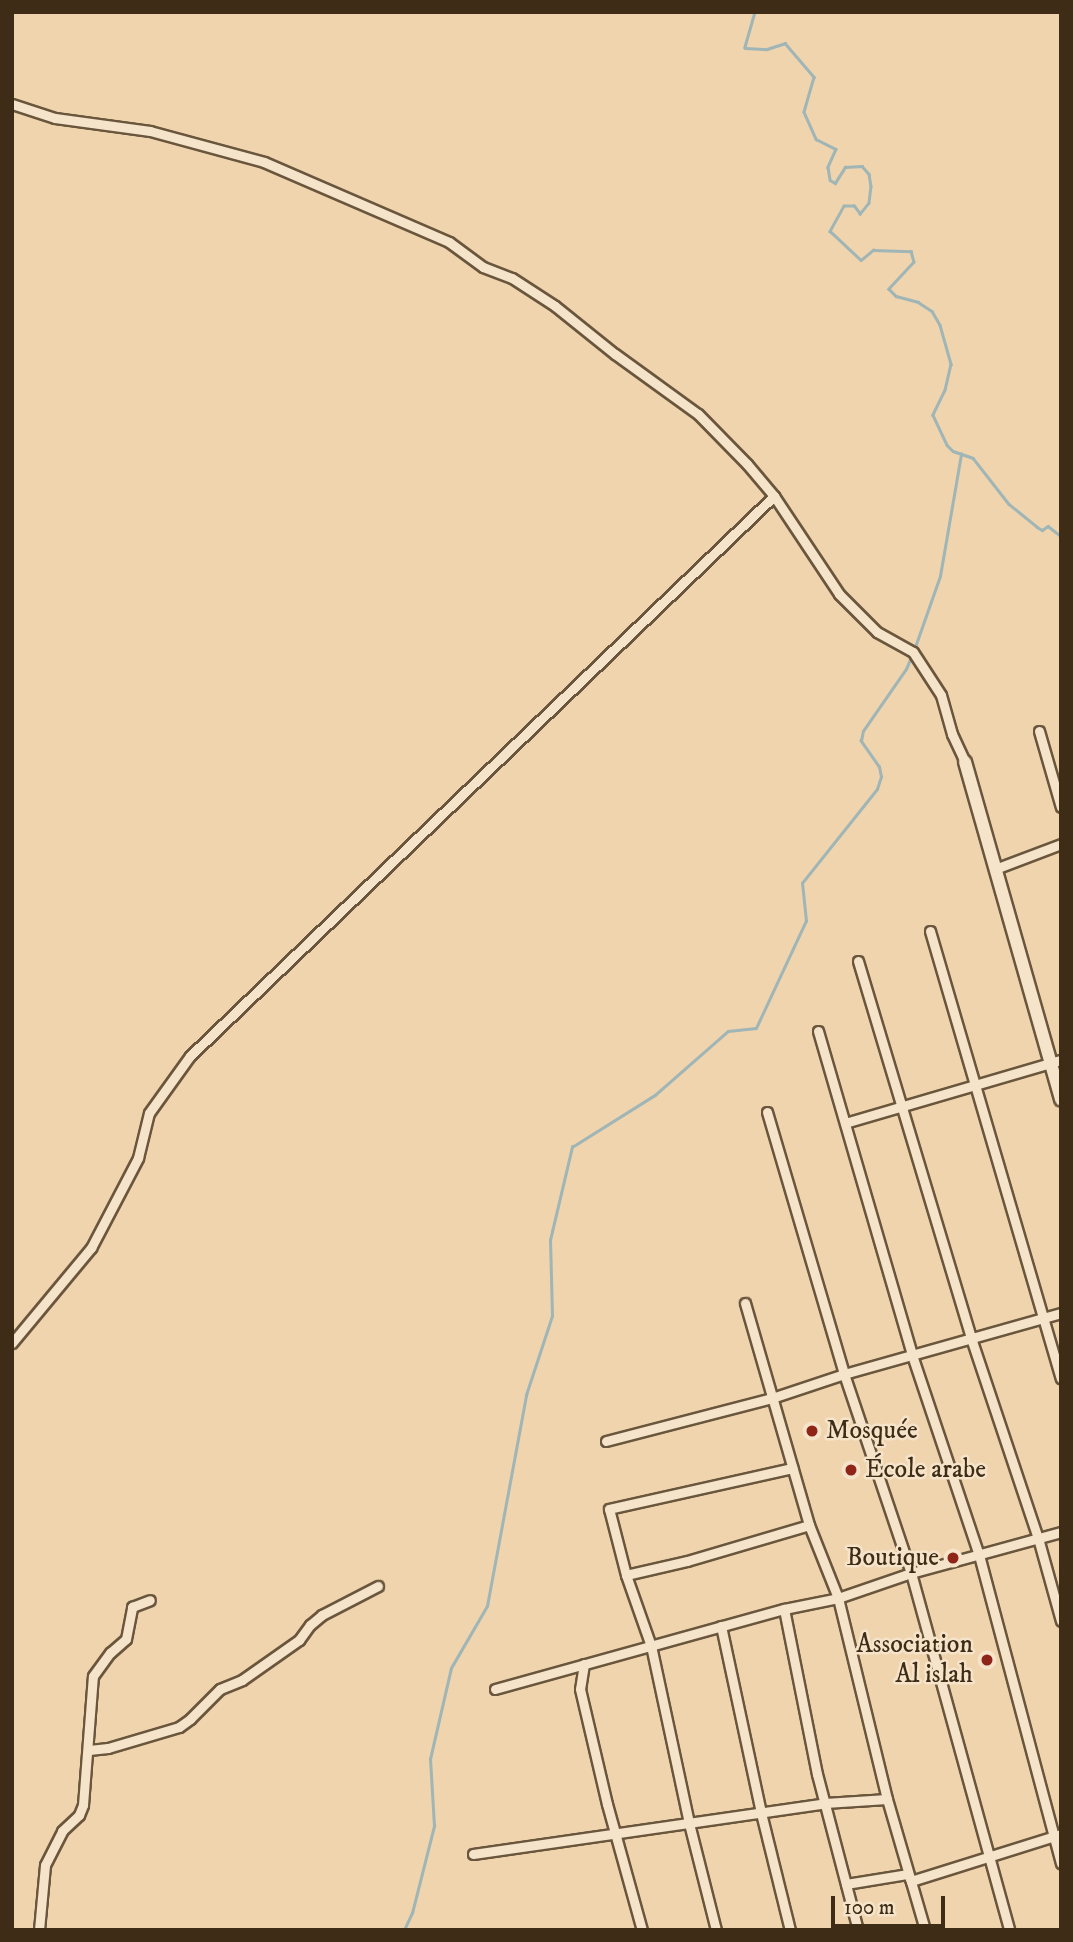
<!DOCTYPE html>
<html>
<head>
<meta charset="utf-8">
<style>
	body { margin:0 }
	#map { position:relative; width:1073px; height:1942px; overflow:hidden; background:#efd4ae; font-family:"IM FELL DW Pica",serif }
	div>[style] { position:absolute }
	.stream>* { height:2.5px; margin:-1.25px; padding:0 1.25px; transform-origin:1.25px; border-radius:1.25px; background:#9fb5b6 }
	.roads { filter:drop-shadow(2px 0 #6a563c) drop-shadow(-2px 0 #6a563c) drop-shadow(0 2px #6a563c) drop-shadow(0 -2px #6a563c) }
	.street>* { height:9px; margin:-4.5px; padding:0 4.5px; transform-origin:4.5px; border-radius:4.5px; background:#f5e3ca }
	.secondary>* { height:12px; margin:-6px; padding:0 6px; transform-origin:6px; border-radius:6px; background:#f5e3ca }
	.dots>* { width:19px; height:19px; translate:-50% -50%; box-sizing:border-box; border:4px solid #f5e3ca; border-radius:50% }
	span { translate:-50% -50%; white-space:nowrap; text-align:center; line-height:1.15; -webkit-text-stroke:5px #f5e3ca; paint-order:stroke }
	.poi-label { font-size:26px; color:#3e2c16 }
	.left { translate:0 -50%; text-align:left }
	.right { translate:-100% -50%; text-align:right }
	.frame { position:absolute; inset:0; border:14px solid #3e2c16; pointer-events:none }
	.scale { position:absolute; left:831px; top:1896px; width:114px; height:32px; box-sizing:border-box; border:4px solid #3e2c16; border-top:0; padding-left:9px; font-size:21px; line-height:24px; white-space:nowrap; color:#3e2c16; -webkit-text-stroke:5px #f5e3ca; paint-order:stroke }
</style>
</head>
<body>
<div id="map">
	<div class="stream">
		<i style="left:755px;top:12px;width:37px;rotate:106deg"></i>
		<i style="left:745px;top:48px;width:22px;rotate:3deg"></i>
		<i style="left:767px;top:49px;width:19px;rotate:-18deg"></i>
		<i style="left:785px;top:43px;width:45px;rotate:49.5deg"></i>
		<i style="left:814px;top:77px;width:36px;rotate:106deg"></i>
		<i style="left:804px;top:112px;width:30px;rotate:66deg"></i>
		<i style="left:816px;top:139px;width:22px;rotate:27deg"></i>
		<i style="left:836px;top:149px;width:20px;rotate:114deg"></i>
		<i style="left:828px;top:167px;width:13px;rotate:81deg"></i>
		<i style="left:830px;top:180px;width:6px;rotate:31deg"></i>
		<i style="left:835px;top:183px;width:19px;rotate:-58deg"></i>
		<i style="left:845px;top:167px;width:17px;rotate:-3deg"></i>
		<i style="left:862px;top:166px;width:11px;rotate:49deg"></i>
		<i style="left:869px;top:174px;width:12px;rotate:81deg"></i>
		<i style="left:871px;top:186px;width:17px;rotate:97deg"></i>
		<i style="left:869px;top:203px;width:14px;rotate:129deg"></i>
		<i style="left:860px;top:214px;width:10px;rotate:-127deg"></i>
		<i style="left:854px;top:206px;width:10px;rotate:180deg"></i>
		<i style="left:844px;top:206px;width:29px;rotate:119deg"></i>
		<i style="left:830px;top:231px;width:42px;rotate:43.1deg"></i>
		<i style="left:861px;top:260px;width:16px;rotate:-40deg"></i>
		<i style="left:873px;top:250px;width:38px;rotate:2deg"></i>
		<i style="left:911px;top:251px;width:11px;rotate:75deg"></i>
		<i style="left:914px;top:262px;width:37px;rotate:133deg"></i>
		<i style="left:889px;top:289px;width:10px;rotate:45deg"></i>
		<i style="left:896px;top:296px;width:23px;rotate:15deg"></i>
		<i style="left:918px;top:302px;width:17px;rotate:33deg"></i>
		<i style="left:932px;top:311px;width:16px;rotate:60deg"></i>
		<i style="left:940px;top:325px;width:41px;rotate:74.2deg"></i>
		<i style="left:951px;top:364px;width:27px;rotate:103deg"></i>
		<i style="left:945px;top:390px;width:28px;rotate:116deg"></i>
		<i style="left:933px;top:415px;width:33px;rotate:65deg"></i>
		<i style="left:947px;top:445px;width:8px;rotate:45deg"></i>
		<i style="left:953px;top:451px;width:21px;rotate:19deg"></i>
		<i style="left:973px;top:458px;width:58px;rotate:52deg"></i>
		<i style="left:1009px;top:504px;width:36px;rotate:39deg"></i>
		<i style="left:1037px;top:527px;width:6px;rotate:31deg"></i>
		<i style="left:1042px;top:530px;width:7px;rotate:-34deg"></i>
		<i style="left:1048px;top:526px;width:16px;rotate:38deg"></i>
		<i style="left:914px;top:650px;width:78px;rotate:-70.6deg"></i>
		<i style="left:940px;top:576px;width:124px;rotate:-80.2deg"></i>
		<i style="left:404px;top:1930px;width:19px;rotate:-65deg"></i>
		<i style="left:412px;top:1913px;width:90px;rotate:-75.8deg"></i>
		<i style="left:434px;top:1826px;width:67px;rotate:-93.4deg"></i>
		<i style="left:430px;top:1759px;width:93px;rotate:-77deg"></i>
		<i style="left:451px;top:1668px;width:72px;rotate:-59.9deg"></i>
		<i style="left:487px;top:1606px;width:215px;rotate:-79.5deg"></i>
		<i style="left:526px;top:1395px;width:83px;rotate:-71.8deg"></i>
		<i style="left:552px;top:1316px;width:76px;rotate:-91.5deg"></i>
		<i style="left:550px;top:1240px;width:96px;rotate:-76.7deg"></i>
		<i style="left:572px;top:1147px;width:98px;rotate:-32.1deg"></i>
		<i style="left:655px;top:1095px;width:97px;rotate:-41.2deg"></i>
		<i style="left:728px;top:1031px;width:28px;rotate:-6deg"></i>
		<i style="left:756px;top:1028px;width:118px;rotate:-65deg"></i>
		<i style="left:806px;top:921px;width:38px;rotate:-96deg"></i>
		<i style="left:802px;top:883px;width:120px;rotate:-51.4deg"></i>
		<i style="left:877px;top:789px;width:13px;rotate:-72deg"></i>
		<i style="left:881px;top:777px;width:10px;rotate:-101deg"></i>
		<i style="left:879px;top:767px;width:32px;rotate:-125deg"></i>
		<i style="left:861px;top:741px;width:10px;rotate:-79deg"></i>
		<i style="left:863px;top:731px;width:75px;rotate:-55.3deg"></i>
		<i style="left:906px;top:669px;width:13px;rotate:-67deg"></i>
	</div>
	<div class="roads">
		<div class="street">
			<i style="left:12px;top:104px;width:45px;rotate:18deg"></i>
			<i style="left:55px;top:118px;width:96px;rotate:7.8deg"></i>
			<i style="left:150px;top:131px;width:118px;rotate:15.2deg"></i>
			<i style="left:264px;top:162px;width:202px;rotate:23.4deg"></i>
			<i style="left:449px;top:242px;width:42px;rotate:36.3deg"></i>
			<i style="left:483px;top:267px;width:31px;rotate:21deg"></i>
			<i style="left:512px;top:278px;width:51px;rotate:33.1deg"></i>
			<i style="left:555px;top:306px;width:77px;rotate:38.7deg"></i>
			<i style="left:615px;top:354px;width:102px;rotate:35.9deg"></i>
			<i style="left:698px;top:414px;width:70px;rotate:45.6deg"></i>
			<i style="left:747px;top:464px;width:42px;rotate:49.8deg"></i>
			<i style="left:774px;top:496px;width:118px;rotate:56.4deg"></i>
			<i style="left:839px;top:594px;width:54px;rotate:45deg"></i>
			<i style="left:877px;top:632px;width:41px;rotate:29.1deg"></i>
			<i style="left:913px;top:652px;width:51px;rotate:56.9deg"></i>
			<i style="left:941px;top:695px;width:41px;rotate:74.2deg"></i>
			<i style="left:952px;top:734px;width:31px;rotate:65deg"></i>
			<i style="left:1039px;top:731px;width:79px;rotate:73.9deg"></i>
			<i style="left:995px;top:869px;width:71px;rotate:-20.7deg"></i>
			<i style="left:930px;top:931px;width:466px;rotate:73.7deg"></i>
			<i style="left:858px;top:961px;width:394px;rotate:73.3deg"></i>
			<i style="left:971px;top:1338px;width:211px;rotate:71.5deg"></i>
			<i style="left:1038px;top:1538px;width:86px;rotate:74.5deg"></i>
			<i style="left:818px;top:1031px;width:337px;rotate:73.8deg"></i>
			<i style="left:912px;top:1355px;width:211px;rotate:71.5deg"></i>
			<i style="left:979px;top:1555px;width:319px;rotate:75.1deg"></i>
			<i style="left:767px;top:1112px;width:273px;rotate:73.6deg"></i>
			<i style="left:844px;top:1374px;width:210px;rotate:71.4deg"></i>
			<i style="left:911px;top:1573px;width:370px;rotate:74.6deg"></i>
			<i style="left:845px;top:1123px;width:225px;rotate:-16.3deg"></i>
			<i style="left:745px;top:1303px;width:231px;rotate:73.9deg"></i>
			<i style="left:809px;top:1525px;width:79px;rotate:68.3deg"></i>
			<i style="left:838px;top:1598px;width:207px;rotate:76.3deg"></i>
			<i style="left:887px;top:1799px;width:136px;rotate:73.8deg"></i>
			<i style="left:12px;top:1343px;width:124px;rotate:-50.3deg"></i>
			<i style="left:91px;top:1248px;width:102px;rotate:-62.4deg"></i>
			<i style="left:138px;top:1158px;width:46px;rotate:-76.3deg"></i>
			<i style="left:149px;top:1113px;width:70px;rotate:-54.3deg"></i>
			<i style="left:190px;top:1056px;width:809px;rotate:-43.8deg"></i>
			<i style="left:606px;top:1441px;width:171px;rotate:-14.5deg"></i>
			<i style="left:772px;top:1398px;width:76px;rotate:-18.4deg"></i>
			<i style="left:844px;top:1374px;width:225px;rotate:-15.7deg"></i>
			<i style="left:626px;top:1575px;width:63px;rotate:-12.9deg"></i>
			<i style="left:687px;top:1561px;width:127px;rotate:-16.4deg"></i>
			<i style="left:784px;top:1609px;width:168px;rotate:78.7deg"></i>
			<i style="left:817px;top:1774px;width:161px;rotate:75.3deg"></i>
			<i style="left:721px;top:1626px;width:191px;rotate:77.9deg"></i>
			<i style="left:761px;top:1813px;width:121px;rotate:76.1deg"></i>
			<i style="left:584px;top:1664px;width:25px;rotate:99deg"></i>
			<i style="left:580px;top:1689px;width:118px;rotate:76.8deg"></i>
			<i style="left:607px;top:1804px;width:131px;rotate:74.5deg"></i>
			<i style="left:495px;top:1689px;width:300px;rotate:-15.5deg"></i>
			<i style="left:784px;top:1609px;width:55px;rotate:-11.5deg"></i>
			<i style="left:838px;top:1598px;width:77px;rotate:-18.9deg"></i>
			<i style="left:911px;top:1573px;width:156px;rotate:-15.3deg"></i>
			<i style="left:89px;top:1750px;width:19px;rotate:-6deg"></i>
			<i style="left:108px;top:1748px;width:74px;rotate:-16.5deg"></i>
			<i style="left:179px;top:1727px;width:14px;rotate:-36deg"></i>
			<i style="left:190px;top:1719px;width:42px;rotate:-45deg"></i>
			<i style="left:220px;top:1689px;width:24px;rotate:-22deg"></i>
			<i style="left:242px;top:1680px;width:70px;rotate:-35.1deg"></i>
			<i style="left:299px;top:1640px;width:19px;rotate:-54deg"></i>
			<i style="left:310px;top:1625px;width:16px;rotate:-40deg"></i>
			<i style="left:322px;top:1615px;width:63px;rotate:-27.4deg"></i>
			<i style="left:473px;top:1854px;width:356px;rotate:-8.2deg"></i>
			<i style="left:825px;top:1803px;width:62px;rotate:-3.7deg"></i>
			<i style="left:846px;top:1884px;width:63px;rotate:-9.2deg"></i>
			<i style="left:908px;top:1874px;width:8px;rotate:67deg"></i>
			<i style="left:911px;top:1881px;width:157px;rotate:-17.4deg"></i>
			<i style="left:39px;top:1930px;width:65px;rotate:-84.7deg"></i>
			<i style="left:45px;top:1865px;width:38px;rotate:-63deg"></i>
			<i style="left:62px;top:1831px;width:23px;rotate:-43deg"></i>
			<i style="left:79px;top:1815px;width:11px;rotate:-68deg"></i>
			<i style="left:83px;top:1805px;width:129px;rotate:-85.6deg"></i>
			<i style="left:93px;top:1676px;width:29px;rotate:-54deg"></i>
			<i style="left:110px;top:1653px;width:21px;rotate:-41deg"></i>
			<i style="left:126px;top:1639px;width:33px;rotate:-79deg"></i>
			<i style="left:132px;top:1607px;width:19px;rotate:-21deg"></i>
			<i style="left:716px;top:1930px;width:110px;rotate:-104.2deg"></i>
			<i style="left:689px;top:1823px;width:181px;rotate:-102.1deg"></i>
			<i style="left:651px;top:1646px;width:75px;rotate:-109.4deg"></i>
			<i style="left:626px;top:1575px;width:68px;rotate:-104.4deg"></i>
			<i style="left:609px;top:1509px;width:188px;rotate:-12.6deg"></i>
		</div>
		<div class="secondary">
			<i style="left:965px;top:762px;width:351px;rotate:74.1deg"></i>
		</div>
	</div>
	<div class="dots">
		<i style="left:812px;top:1431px;background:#8f2418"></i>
		<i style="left:851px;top:1470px;background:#8f2418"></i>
		<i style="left:953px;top:1558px;background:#8f2418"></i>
		<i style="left:987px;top:1660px;background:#8f2418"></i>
	</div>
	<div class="poi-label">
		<span class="left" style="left:826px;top:1431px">Mosquée</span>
		<span class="left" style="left:865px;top:1470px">École arabe</span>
		<span class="right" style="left:939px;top:1558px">Boutique</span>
		<span class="right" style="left:973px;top:1660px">Association<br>Al islah</span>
	</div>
	<div class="frame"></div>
	<div class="scale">100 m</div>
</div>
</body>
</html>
